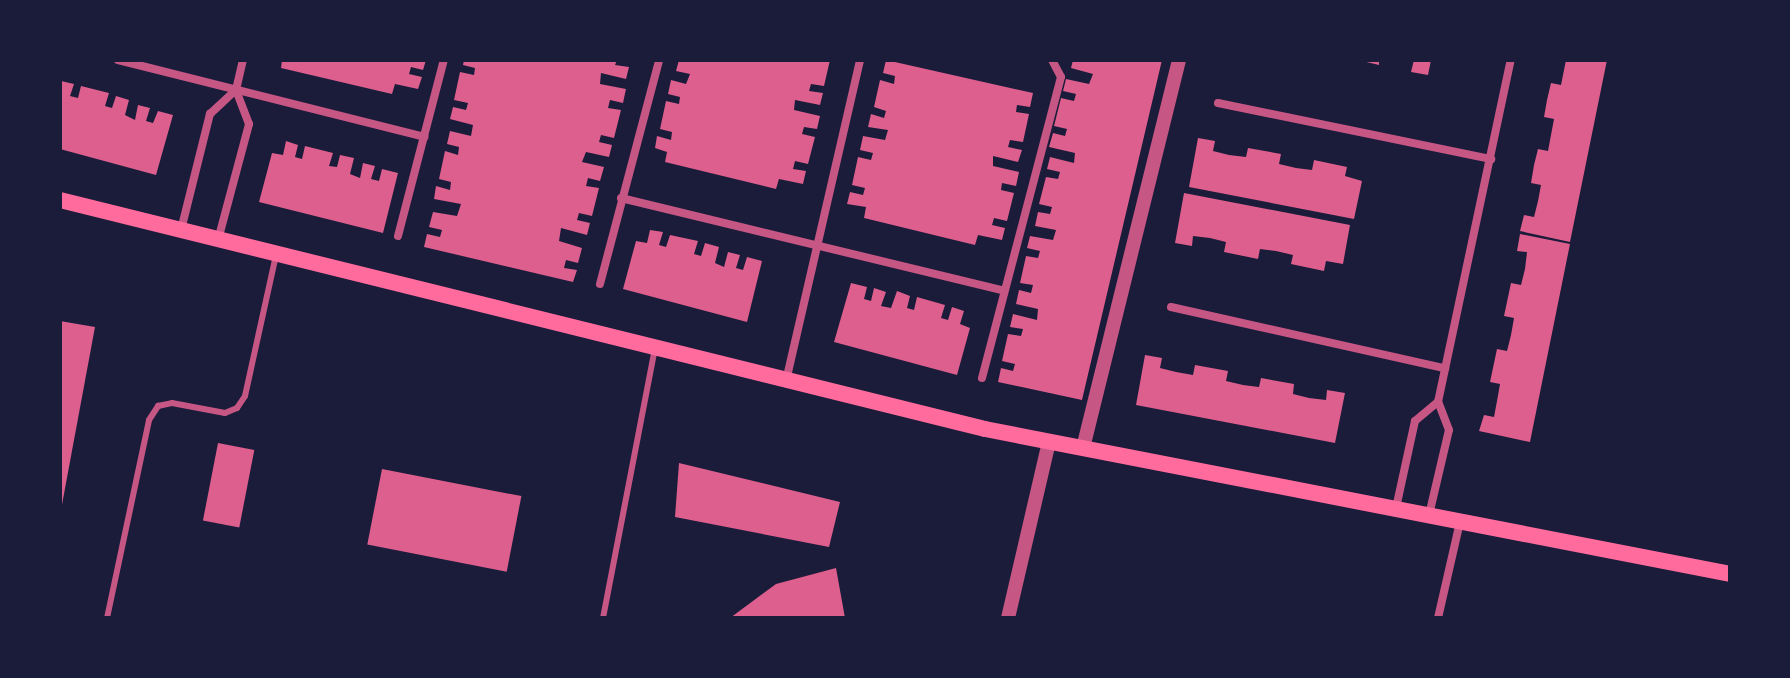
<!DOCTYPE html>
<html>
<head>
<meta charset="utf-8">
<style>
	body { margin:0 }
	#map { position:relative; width:1790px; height:678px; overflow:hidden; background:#1b1b3a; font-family:"Fira Sans",sans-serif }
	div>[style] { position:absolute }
	.building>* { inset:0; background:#dd5f8e; transform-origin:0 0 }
	.service>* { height:6px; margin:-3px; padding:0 3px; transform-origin:3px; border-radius:3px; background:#c65784 }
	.minor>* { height:8px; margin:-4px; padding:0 4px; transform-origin:4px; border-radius:4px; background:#c65784 }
	.tertiary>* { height:14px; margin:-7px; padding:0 7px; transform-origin:7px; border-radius:7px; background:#c65784 }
	.secondary>* { height:16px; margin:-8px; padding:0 8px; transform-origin:8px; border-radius:8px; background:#ff6b9d }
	span { translate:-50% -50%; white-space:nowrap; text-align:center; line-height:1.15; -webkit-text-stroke:6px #1b1b3a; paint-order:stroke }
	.frame { position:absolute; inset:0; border:62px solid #1b1b3a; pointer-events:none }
</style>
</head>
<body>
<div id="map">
	<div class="building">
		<i style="clip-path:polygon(282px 60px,426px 60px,423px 70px,411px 67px,409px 74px,422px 77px,418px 89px,395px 84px,392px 94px,281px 68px)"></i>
		<i style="clip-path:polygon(464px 60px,617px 60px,615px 65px,629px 67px,626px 79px,601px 73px,600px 84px,626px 89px,623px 103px,610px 100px,608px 108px,621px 110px,614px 138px,601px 135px,599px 142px,612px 145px,609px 157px,586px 152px,582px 162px,604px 167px,600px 181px,588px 178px,586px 186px,599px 188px,592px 216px,579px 213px,577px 220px,590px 223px,587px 235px,561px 228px,559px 241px,582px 248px,578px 263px,566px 260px,564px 268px,577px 270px,573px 282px,424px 247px,427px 234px,440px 237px,442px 230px,429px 227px,433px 212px,457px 216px,461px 204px,434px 199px,436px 186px,450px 190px,451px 182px,439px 179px,445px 151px,458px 155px,459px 147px,447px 144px,450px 131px,471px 136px,473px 125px,450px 119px,453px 107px,466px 110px,468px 103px,454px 100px,460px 72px,474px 75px,475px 68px,463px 65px)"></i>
		<i style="clip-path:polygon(679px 60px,830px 60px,824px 86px,811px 84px,809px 91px,823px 93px,820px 105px,795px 100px,794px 110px,820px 116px,817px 129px,804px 127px,802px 134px,815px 137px,808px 164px,795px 161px,793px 169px,806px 171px,803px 184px,779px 179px,776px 189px,665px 162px,667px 152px,655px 148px,657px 136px,671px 140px,672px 132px,660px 129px,666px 101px,679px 104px,680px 97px,668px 94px,671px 80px,686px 84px,690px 74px,676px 71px)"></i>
		<i style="clip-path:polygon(886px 60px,1033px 93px,1030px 107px,1017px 105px,1016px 112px,1029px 114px,1023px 142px,1010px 140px,1008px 147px,1022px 150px,1018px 162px,993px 156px,993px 166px,1019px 172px,1016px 186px,1002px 183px,1001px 190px,1014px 193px,1007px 221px,994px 218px,992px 225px,1005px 228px,1002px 240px,978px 235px,975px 245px,864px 218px,866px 207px,847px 204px,850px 192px,863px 195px,865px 188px,852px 185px,858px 157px,871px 160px,873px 153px,860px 150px,863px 136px,885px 140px,888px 130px,868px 127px,871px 114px,884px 118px,886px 111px,874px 107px,880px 80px,894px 84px,895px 76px,883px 73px)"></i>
		<i style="clip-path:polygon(1073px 60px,1162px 60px,1082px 400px,998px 382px,1001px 368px,1013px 371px,1015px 364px,1002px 361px,1008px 334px,1021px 336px,1023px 329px,1010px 327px,1013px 314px,1037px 320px,1038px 309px,1016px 304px,1019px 290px,1031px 293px,1033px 285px,1020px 283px,1026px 256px,1038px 258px,1040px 251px,1027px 248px,1030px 236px,1053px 240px,1056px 230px,1035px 226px,1038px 212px,1050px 214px,1052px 207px,1039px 204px,1046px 177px,1058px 179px,1060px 172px,1047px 169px,1050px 157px,1074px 163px,1075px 153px,1049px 147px,1053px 133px,1065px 136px,1067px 129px,1054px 126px,1061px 98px,1074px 101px,1076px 94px,1063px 91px,1066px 79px,1089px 84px,1093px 74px,1071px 68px)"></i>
		<i style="clip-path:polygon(1358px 60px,1379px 60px,1379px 65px)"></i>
		<i style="clip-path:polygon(1414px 60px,1431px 60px,1428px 75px,1411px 72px)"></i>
		<i style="clip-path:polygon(1566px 60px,1607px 60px,1570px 242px,1520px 231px,1524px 215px,1534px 217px,1538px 201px,1541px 185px,1531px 183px,1534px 165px,1538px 149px,1548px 151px,1554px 119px,1544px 117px,1547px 100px,1551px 83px,1561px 85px)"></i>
		<i style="clip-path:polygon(61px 81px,74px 84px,70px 96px,78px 98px,81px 86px,109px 93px,105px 106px,112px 108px,116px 96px,129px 100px,125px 115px,135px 120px,138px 105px,150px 108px,146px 121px,153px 123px,158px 111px,173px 115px,156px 175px,60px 149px)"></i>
		<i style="clip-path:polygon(1198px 138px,1215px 141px,1213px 151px,1229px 155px,1246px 157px,1248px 148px,1281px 154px,1279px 164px,1296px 168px,1312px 170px,1314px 160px,1347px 167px,1345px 176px,1362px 181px,1354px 219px,1189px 187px)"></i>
		<i style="clip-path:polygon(286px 141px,298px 145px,295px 157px,302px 159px,305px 146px,333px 153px,329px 166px,337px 167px,340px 155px,354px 158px,350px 174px,360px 178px,363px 163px,375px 166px,371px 179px,379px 181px,382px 169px,398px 173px,383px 233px,259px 202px,272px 153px,283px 155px)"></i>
		<i style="clip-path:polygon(1184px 193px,1350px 225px,1343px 264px,1326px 261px,1324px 271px,1291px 264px,1293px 255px,1276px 251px,1260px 249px,1258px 259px,1224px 252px,1226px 242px,1210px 238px,1193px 236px,1192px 246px,1175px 243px)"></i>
		<i style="clip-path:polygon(650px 230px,663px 232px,659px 245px,666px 247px,670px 235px,698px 241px,694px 254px,701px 256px,705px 243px,719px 247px,715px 263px,724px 267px,728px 252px,740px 255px,736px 268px,743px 270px,747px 257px,762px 261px,747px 322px,623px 289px,636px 241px,647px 243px)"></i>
		<i style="clip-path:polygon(1520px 234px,1570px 244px,1530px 442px,1479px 431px,1484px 415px,1494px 417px,1497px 401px,1500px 384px,1490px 382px,1497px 349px,1507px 351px,1511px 335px,1514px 318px,1504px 316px,1511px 283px,1521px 285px,1525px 269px,1527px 252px,1517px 251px)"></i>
		<i style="clip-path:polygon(851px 283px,867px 287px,864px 299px,871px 301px,874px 288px,886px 292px,881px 306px,891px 308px,897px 291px,910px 296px,907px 308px,914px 310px,917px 297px,945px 305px,941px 318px,948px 320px,952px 307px,964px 311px,960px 324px,970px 328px,957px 375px,834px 342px)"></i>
		<i style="clip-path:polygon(60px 321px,95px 327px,61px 510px,60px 510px)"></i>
		<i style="clip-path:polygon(1145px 355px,1162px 358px,1160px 368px,1176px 372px,1193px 375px,1195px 365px,1228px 371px,1226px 381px,1243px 385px,1259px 387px,1261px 378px,1294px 384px,1293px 394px,1309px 398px,1326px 400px,1327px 390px,1345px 393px,1335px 443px,1136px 405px)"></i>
		<i style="left:218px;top:443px;width:37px;height:79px;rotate:11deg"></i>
		<i style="clip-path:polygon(679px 463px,840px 502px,829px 547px,675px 517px)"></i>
		<i style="left:382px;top:469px;width:142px;height:77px;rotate:11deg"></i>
		<i style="clip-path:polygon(836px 568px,845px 618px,730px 618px,776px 584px)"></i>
	</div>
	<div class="service">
		<i style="left:107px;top:618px;width:202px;rotate:-78deg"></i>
		<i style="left:149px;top:420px;width:17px;rotate:-57deg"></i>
		<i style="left:158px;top:406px;width:14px;rotate:-12deg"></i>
		<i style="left:172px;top:403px;width:54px;rotate:10.7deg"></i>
		<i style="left:225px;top:413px;width:13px;rotate:-23deg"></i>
		<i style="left:237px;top:408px;width:14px;rotate:-56deg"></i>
		<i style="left:245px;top:396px;width:144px;rotate:-77.6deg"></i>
		<i style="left:603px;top:618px;width:275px;rotate:-79.1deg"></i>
	</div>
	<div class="minor">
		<i style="left:118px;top:60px;width:316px;rotate:14.1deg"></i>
		<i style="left:1218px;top:103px;width:279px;rotate:11.6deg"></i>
		<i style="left:621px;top:198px;width:394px;rotate:13.6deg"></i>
		<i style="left:181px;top:230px;width:120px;rotate:-76deg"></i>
		<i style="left:210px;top:114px;width:35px;rotate:-43deg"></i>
		<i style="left:398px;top:236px;width:182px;rotate:-75.4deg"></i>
		<i style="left:218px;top:240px;width:120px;rotate:-75deg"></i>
		<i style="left:249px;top:124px;width:36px;rotate:-111deg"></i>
		<i style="left:236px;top:90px;width:31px;rotate:-77deg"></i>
		<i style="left:600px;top:284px;width:232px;rotate:-75.2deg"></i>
		<i style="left:1171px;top:307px;width:281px;rotate:12.6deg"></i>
		<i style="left:982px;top:378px;width:311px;rotate:-75.3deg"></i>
		<i style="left:1061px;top:77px;width:19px;rotate:-118deg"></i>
		<i style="left:786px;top:381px;width:329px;rotate:-77deg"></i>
		<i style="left:1396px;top:508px;width:89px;rotate:-77.7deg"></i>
		<i style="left:1415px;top:421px;width:30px;rotate:-40deg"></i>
		<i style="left:1429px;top:515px;width:87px;rotate:-76.8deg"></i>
		<i style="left:1449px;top:430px;width:30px;rotate:-111deg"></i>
		<i style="left:1438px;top:402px;width:350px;rotate:-78deg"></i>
		<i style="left:1438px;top:618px;width:98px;rotate:-77.1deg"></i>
	</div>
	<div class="tertiary">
		<i style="left:1083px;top:448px;width:400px;rotate:-76.1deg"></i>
		<i style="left:1008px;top:618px;width:181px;rotate:-76.9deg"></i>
	</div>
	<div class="secondary">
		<i style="left:60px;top:200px;width:953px;rotate:13.9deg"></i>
		<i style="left:985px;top:429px;width:759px;rotate:11.01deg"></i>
	</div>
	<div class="frame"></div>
</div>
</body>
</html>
